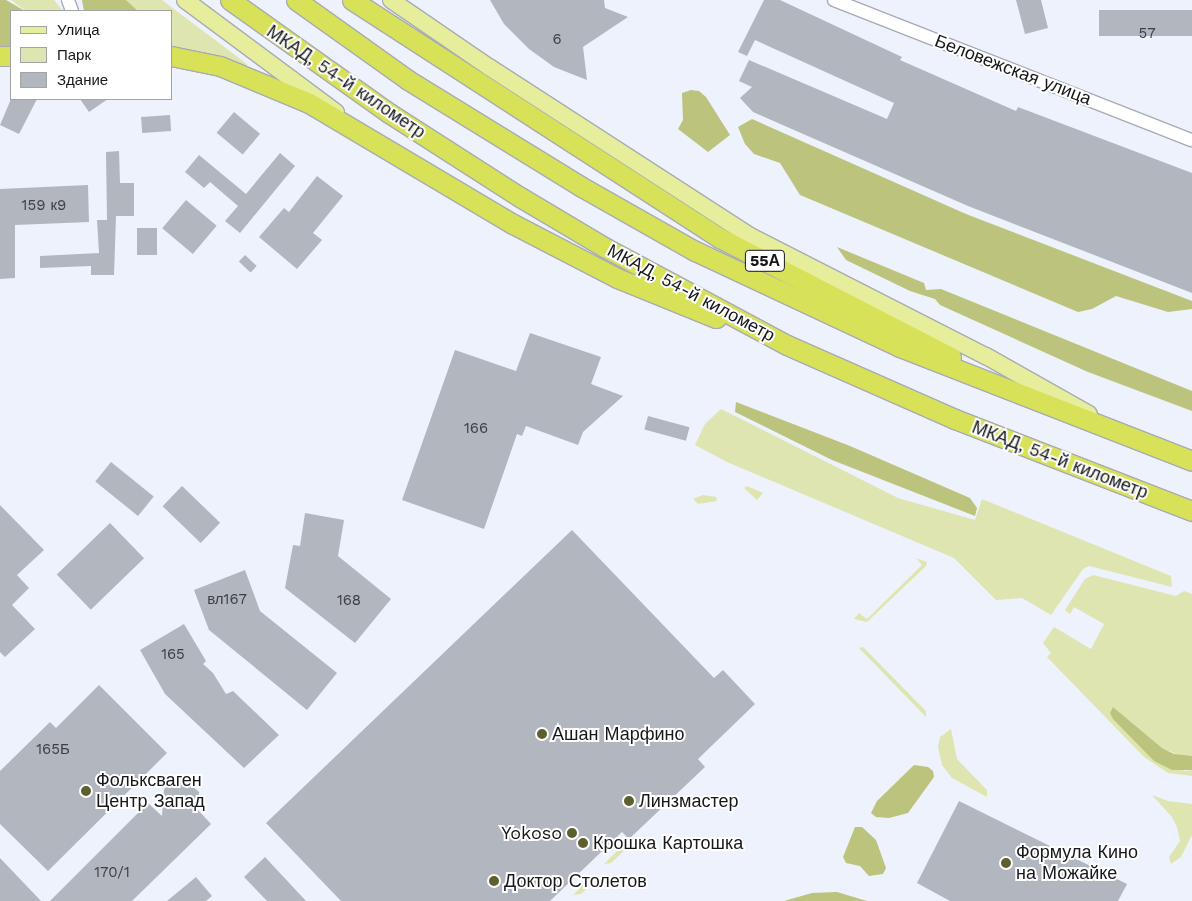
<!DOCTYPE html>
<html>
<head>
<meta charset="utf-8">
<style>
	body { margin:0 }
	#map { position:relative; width:1192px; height:901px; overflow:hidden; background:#eef2fc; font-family:"Work Sans",sans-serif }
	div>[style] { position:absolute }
	.green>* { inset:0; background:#dfe5b0 }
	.forest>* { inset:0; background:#bbc37c }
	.building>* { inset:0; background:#b2b6bf; transform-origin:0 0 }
	.roads { filter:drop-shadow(1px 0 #a7abb4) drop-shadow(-1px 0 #a7abb4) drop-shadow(0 1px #a7abb4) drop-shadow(0 -1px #a7abb4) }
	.minor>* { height:12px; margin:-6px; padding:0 6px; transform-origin:6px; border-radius:6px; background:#fff }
	.major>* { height:16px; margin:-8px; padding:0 8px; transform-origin:8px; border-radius:8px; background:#e7ee9b }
	.highway>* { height:19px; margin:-9.5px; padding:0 9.5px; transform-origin:9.5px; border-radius:9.5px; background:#d7e258 }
	.dots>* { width:14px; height:14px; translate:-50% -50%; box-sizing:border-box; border:2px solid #fff; border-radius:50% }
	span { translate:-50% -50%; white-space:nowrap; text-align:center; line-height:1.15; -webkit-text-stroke:4px #fff; paint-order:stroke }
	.number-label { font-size:15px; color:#3d4044 }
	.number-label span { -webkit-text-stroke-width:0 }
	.shield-label span { padding:1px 4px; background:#fff; border:1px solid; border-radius:4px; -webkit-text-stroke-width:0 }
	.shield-label { font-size:16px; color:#16181b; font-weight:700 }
	.street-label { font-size:18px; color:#16181b }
	.poi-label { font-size:18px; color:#16181b }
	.left { translate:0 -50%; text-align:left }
	.right { translate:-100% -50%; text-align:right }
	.legend { position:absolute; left:10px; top:10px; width:162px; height:90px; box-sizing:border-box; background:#fff; border:1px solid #a2a3a4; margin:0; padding:6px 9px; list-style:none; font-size:15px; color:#16181b }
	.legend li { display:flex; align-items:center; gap:10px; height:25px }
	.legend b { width:25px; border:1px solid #a2a3a4 }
</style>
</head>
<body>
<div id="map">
	<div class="green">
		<i style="clip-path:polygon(11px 0,54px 0,63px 11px,26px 11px)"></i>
		<i style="clip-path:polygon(126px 0,162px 0,247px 64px,246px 69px,171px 50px,171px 11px,138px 11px)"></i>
		<i style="clip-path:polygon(721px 409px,898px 498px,975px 520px,982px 499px,1171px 576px,1172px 587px,1089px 566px,1083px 569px,1051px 615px,1022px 598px,996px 600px,954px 558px,727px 462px,695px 445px,705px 424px)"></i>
		<i style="clip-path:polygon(747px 486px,763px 493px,757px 500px,744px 488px)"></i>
		<i style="clip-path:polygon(703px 495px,716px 497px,717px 501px,698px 504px,693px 499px)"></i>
		<i style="clip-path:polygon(916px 558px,927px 562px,926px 566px,867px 622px,854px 619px,859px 613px,867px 619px,922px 565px)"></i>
		<i style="clip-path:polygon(1093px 575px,1176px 596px,1184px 591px,1192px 594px,1192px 756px,1181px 756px,1162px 748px,1114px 708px,1110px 713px,1154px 761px,1185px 771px,1192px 770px,1192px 776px,1168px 773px,1144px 757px,1047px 657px,1051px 653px,1043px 643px,1054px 627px,1091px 649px,1104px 624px,1074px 607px,1070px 614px,1065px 610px,1085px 579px)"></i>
		<i style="clip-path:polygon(863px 647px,926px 711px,926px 717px,859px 648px)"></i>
		<i style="clip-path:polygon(951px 729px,957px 759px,987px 790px,987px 797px,952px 778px,942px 765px,938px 747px,940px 737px)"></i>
		<i style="clip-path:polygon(1152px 795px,1168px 801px,1192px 804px,1192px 835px,1181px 857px,1171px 864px,1169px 857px,1180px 841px,1177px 827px,1172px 817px)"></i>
		<i style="clip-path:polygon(628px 847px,611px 863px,604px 864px,620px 848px)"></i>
		<i style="clip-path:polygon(590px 878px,598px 878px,581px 894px,573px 895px)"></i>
	</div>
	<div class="forest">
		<i style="clip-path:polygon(0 0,6px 0,25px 11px,11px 11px,11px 48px,0 48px)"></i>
		<i style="clip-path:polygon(82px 0,126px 0,138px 11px,84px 11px)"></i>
		<i style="clip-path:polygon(691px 90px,699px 91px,706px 97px,730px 135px,708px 152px,678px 129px,683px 120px,682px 93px)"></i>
		<i style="clip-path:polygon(752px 119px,966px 214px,1192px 301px,1192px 309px,1168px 312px,1116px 296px,1092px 309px,1078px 312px,800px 195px,780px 163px,754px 154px,745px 144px,738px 127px)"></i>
		<i style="clip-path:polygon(837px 247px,924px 283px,926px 290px,941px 289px,1192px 391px,1192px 411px,1088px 372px,940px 305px,935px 299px,910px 291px,846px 260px)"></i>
		<i style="clip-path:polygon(736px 402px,850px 446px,970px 498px,977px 508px,975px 516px,832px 460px,735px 412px)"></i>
		<i style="clip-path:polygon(1113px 707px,1162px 748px,1174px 754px,1192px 756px,1192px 770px,1172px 770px,1154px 761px,1113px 719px,1110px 713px)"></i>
		<i style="clip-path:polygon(914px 765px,928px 767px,933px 771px,934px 777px,908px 813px,889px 818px,876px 817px,871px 813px,877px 801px)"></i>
		<i style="clip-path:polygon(855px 827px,862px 827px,876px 840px,886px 868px,883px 874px,869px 876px,860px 866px,846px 863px,843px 857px)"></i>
		<i style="clip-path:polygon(837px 892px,867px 901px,784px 901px,812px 893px)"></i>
	</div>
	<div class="building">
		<i style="clip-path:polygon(490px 0,604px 0,605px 8px,628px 17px,583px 47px,587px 80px,554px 67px,529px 49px,504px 24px)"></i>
		<i style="clip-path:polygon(764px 0,780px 0,902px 57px,900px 60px,1016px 111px,1018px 107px,1192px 173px,1192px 293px,968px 206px,753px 112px,740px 98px,752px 87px,739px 81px,749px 60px,887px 119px,894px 103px,755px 40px,747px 56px,738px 52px)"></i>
		<i style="clip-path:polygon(1016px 0,1041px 0,1048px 28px,1025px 34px)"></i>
		<i style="left:1192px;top:10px;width:26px;height:93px;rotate:90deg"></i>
		<i style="clip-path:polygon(11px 99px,37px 99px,19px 134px,0 125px)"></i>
		<i style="clip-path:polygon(80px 99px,108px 99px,89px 112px)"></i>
		<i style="left:234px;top:112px;width:34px;height:27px;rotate:40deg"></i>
		<i style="left:170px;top:115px;width:16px;height:29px;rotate:86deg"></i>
		<i style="clip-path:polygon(119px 151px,120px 183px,134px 183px,134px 216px,116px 216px,114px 275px,91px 275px,91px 266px,40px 268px,40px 256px,99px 253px,97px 220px,107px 220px,106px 152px)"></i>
		<i style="clip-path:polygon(280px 153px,295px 166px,240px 233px,225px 221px,238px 206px,210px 182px,204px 188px,185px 172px,199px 155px,246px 194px)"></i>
		<i style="clip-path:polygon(317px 176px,343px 196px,313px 233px,322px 240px,297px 269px,259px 237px,284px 208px,289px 212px)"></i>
		<i style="clip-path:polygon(88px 185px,89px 222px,15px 225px,15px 278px,0 279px,0 189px)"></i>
		<i style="left:186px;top:200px;width:40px;height:37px;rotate:40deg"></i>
		<i style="left:137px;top:228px;width:20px;height:27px"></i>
		<i style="left:245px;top:255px;width:16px;height:9px;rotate:43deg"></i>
		<i style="clip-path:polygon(530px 333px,601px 357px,591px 384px,623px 396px,583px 432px,578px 445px,526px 426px,522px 436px,517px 434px,484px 529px,402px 500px,455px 350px,516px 371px)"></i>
		<i style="left:648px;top:416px;width:43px;height:14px;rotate:15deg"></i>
		<i style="left:111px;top:462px;width:55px;height:25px;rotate:39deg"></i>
		<i style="left:182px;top:486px;width:53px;height:28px;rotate:44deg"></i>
		<i style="clip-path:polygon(0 505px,44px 550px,17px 575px,29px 588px,12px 605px,35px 629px,5px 657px,0 652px)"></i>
		<i style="clip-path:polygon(305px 513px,344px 520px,338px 556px,391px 599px,355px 643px,285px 588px,293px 545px,300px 546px)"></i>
		<i style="left:110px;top:523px;width:49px;height:74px;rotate:46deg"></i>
		<i style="clip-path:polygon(572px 530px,714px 678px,723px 670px,755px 704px,698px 759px,705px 767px,629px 839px,622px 832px,550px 901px,341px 901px,266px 823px)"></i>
		<i style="clip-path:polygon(245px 570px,260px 611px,337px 673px,307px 710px,209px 630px,194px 590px)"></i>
		<i style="clip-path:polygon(184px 624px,206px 661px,203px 664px,213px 673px,226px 694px,233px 691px,279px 735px,244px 768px,165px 694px,140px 650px)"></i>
		<i style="clip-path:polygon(99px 685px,167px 753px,48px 871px,0 824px,0 771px,50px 722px,56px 728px)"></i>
		<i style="clip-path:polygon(186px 780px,199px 792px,198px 810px,211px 824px,132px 901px,50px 901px,148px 803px,162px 816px,164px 789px,174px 781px)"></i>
		<i style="clip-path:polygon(959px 801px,1127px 884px,1118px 901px,950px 901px,917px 883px)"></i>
		<i style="clip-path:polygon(265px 857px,306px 901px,267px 901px,244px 877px)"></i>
		<i style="clip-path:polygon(0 858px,41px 901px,0 901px)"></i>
		<i style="clip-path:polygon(196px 877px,212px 896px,206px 901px,167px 901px)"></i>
	</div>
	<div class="roads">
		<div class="minor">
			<i style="left:68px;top:0;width:12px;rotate:70deg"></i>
			<i style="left:834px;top:0;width:384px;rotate:21.4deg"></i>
		</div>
		<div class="major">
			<i style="left:185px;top:0;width:188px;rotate:36.6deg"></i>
			<i style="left:391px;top:0;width:119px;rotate:34.4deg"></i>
			<i style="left:489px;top:67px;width:311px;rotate:32.9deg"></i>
			<i style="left:750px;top:236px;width:265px;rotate:27deg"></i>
			<i style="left:986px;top:356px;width:118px;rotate:29.4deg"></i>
		</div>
		<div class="highway">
			<i style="left:230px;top:0;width:195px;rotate:35.4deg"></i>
			<i style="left:389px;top:113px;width:156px;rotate:32.7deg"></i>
			<i style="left:520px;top:197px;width:100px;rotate:30.7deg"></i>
			<i style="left:606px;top:248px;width:205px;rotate:28.2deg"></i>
			<i style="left:787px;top:345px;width:184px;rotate:23.8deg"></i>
			<i style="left:955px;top:419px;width:254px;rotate:21.2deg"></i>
			<i style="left:296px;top:0;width:138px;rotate:35.5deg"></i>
			<i style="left:408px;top:80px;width:202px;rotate:31.6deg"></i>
			<i style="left:580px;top:186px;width:132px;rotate:29.5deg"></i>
			<i style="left:695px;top:251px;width:226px;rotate:25.1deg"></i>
			<i style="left:900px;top:347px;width:313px;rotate:21.3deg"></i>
			<i style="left:352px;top:0;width:438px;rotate:32.9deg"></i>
			<i style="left:720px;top:238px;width:260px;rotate:27.3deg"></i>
			<i style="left:0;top:56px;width:11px"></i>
			<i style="left:171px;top:56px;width:50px;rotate:11.5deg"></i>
			<i style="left:220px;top:66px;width:96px;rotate:22.6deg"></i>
			<i style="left:309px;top:103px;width:237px;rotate:30.7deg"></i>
			<i style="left:513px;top:224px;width:117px;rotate:27.4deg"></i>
			<i style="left:617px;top:278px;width:107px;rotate:22deg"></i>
		</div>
	</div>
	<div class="dots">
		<i style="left:542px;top:734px;background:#5c602e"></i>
		<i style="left:86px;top:791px;background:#5c602e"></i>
		<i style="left:629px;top:801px;background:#5c602e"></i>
		<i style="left:572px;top:833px;background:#5c602e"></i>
		<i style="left:583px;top:843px;background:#5c602e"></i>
		<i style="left:1006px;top:863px;background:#5c602e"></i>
		<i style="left:494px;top:881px;background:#5c602e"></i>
	</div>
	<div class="number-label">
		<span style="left:1147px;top:34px">57</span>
		<span style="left:557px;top:40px">6</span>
		<span style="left:44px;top:206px">159 к9</span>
		<span style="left:476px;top:429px">166</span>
		<span style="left:227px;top:600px">вл167</span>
		<span style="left:349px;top:601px">168</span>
		<span style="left:173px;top:655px">165</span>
		<span style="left:53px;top:750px">165Б</span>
		<span style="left:112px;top:873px">170/1</span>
	</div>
	<div class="shield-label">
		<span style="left:765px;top:261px">55А</span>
	</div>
	<div class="street-label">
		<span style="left:1013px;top:70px;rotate:21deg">Беловежская улица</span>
		<span style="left:346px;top:82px;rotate:34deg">МКАД, 54-й километр</span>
		<span style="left:691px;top:293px;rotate:28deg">МКАД, 54-й километр</span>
		<span style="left:1060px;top:460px;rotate:21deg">МКАД, 54-й километр</span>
	</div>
	<div class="poi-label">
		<span class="left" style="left:552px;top:734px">Ашан Марфино</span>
		<span class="left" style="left:96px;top:791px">Фольксваген<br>Центр Запад</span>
		<span class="left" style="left:639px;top:801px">Линзмастер</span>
		<span class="right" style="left:562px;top:833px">Yokoso</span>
		<span class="left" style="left:593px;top:843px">Крошка Картошка</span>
		<span class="left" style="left:1016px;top:863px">Формула Кино<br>на Можайке</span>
		<span class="left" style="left:504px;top:881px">Доктор Столетов</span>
	</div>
	<ul class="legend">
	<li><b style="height:6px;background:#e7ee9b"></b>Улица</li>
	<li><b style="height:14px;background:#dfe5b0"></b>Парк</li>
	<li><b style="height:14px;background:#b2b6bf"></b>Здание</li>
	</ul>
</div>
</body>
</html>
